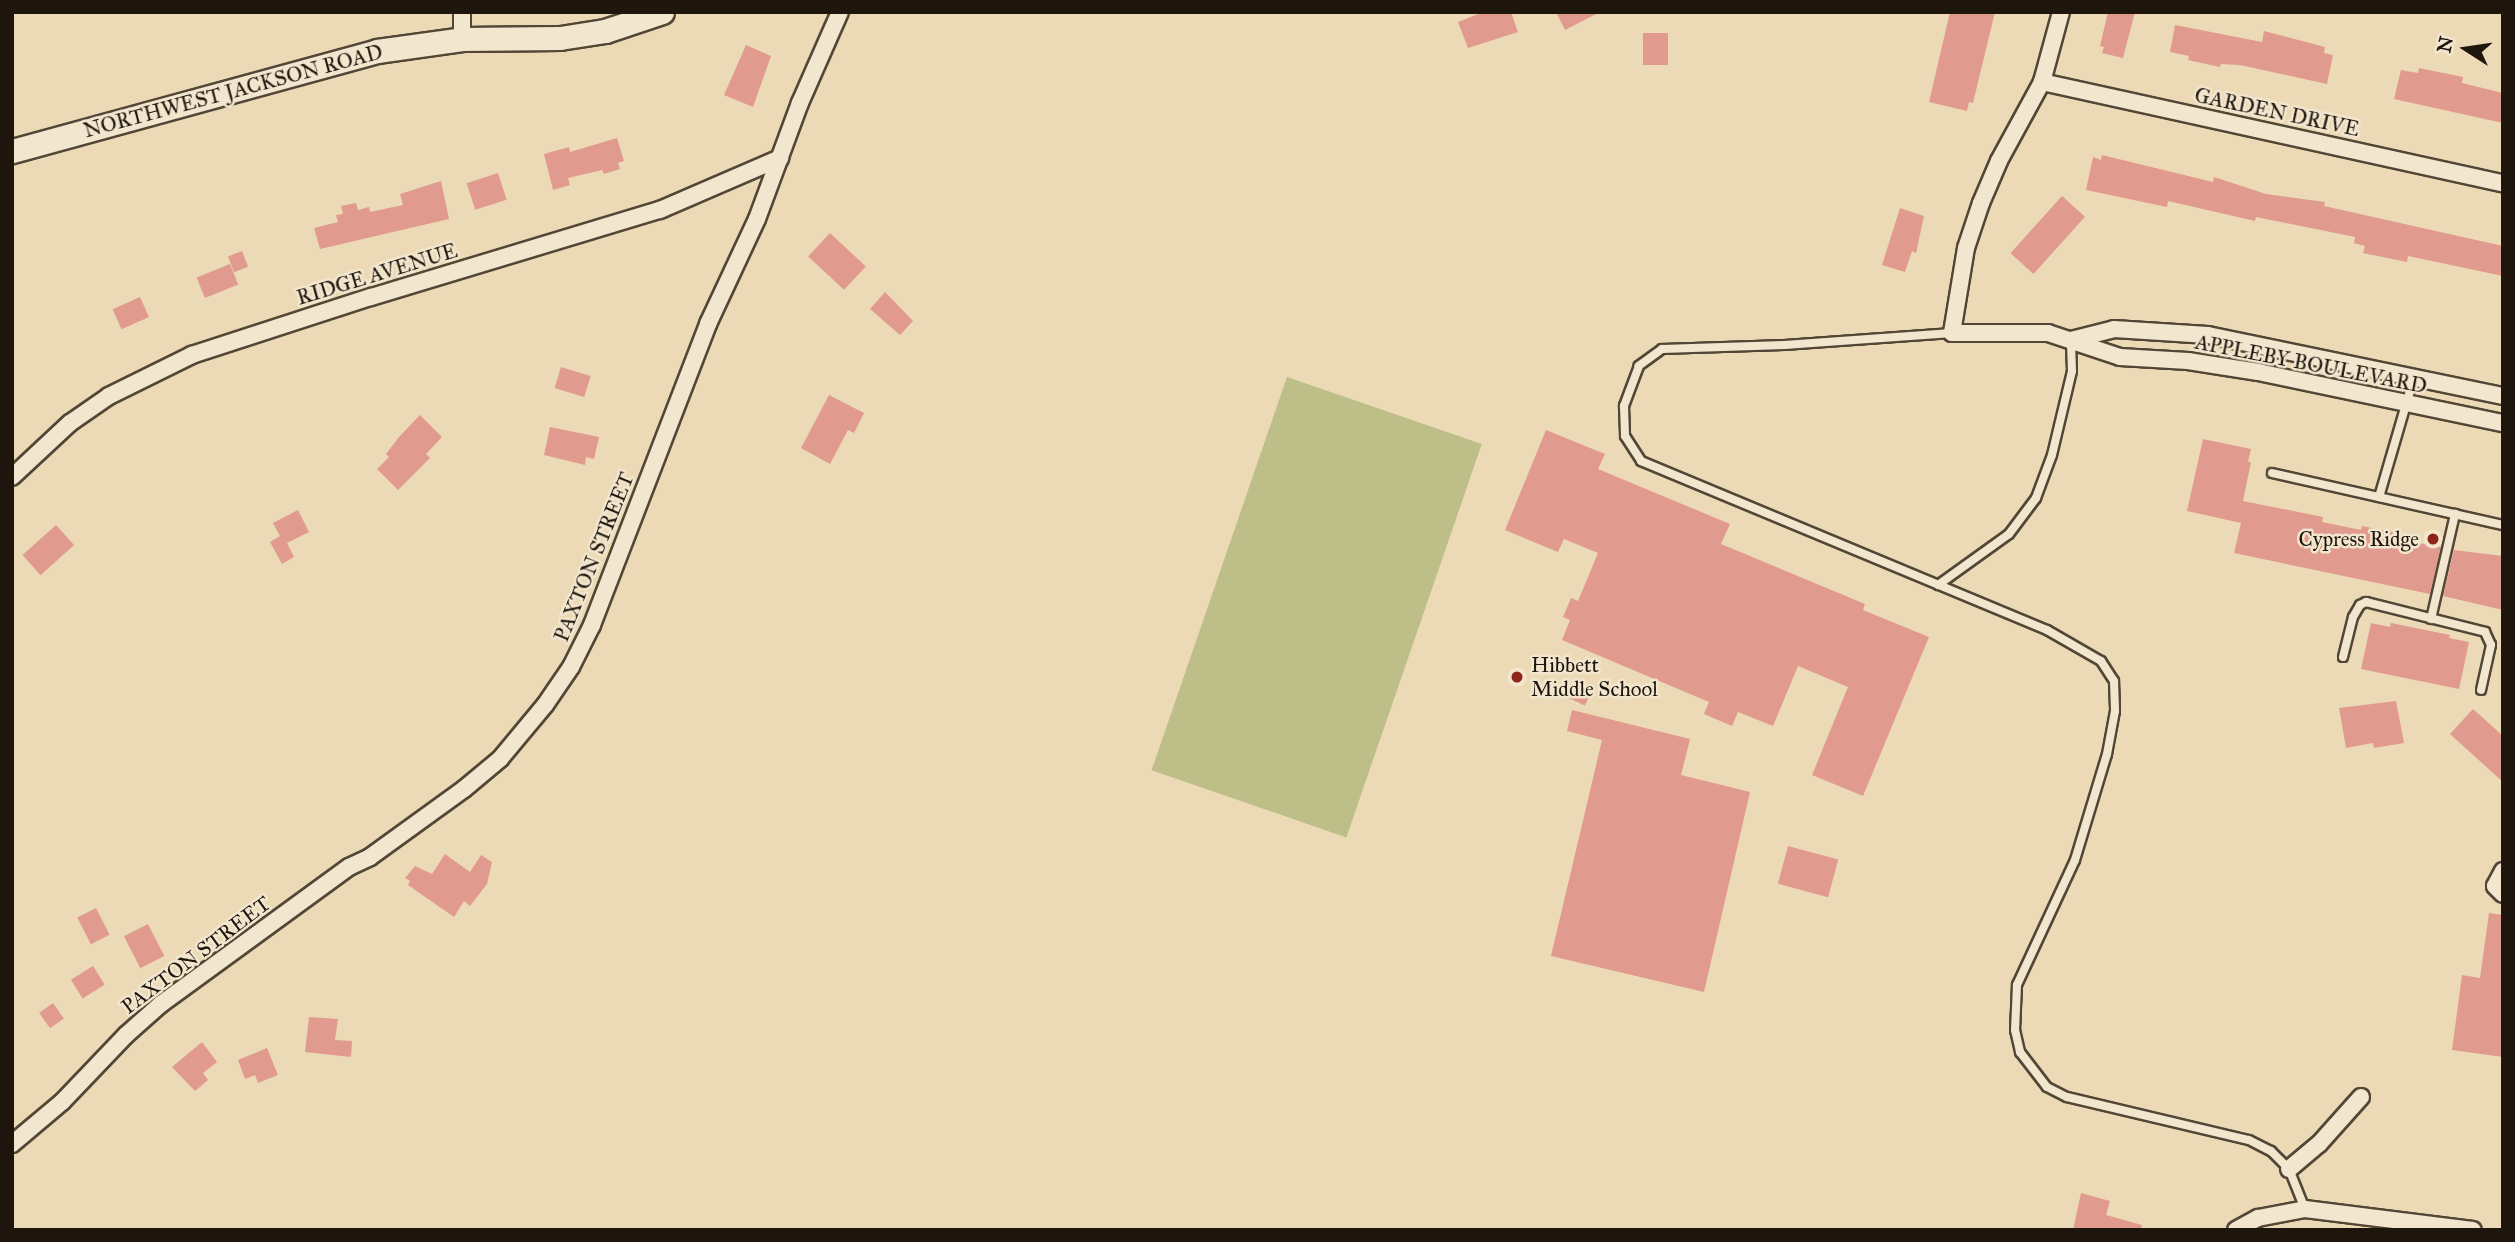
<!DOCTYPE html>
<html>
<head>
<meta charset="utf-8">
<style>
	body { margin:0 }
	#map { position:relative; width:2515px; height:1242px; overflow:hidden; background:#ecd9b5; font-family:"IM FELL Great Primer",serif }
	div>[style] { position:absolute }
	.green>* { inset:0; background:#bebe89; transform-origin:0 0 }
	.building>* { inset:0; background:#e19b8e; transform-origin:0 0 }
	.roads { filter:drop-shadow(2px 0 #524736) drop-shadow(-2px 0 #524736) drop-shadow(0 2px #524736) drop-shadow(0 -2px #524736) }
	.lane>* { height:8px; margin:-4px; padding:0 4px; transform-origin:4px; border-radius:4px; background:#f3e6cf }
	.street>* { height:16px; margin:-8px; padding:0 8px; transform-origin:8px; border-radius:8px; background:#f3e6cf }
	.secondary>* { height:23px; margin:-11.5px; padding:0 11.5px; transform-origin:11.5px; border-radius:11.5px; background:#f3e6cf }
	.dots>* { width:19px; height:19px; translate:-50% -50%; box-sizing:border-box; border:4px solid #f3e6cf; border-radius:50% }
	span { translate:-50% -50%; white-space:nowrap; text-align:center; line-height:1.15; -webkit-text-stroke:5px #f3e6cf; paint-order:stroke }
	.street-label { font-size:21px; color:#1e160c }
	.poi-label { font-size:21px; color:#1e160c }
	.right { translate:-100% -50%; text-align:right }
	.left { translate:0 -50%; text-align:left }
	.frame { position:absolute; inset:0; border:14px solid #1e160c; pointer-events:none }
	.north { position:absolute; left:2431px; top:14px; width:70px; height:70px; -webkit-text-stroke:5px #f3e6cf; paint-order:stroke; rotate:282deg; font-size:19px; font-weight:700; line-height:28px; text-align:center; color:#1e160c }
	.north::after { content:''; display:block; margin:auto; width:24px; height:32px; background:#1e160c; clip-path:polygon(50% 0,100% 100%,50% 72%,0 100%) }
</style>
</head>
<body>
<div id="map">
	<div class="green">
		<i style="left:1287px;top:377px;width:206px;height:416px;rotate:19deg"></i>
	</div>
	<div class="building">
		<i style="clip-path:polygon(1483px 12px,1511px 12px,1518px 32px,1468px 48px,1458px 22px)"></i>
		<i style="clip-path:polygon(1556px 12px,1600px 12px,1565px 30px)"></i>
		<i style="clip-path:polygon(1950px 12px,1995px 12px,1973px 103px,1969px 102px,1967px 111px,1929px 102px)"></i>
		<i style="clip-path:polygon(2108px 12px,2135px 12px,2123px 58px,2102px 53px,2104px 47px,2100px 46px)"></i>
		<i style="clip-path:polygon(2175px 25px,2262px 42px,2264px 31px,2325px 47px,2324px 53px,2333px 55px,2327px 84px,2240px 65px,2221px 64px,2220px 67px,2188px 60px,2189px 56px,2170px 52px)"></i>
		<i style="left:1643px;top:33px;width:25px;height:32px"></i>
		<i style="clip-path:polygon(746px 45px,771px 56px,753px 107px,724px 95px)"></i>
		<i style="clip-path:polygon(2419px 68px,2463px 77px,2462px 83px,2503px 93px,2503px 123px,2394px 99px,2401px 70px,2418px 73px)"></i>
		<i style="clip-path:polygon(617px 138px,624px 161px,618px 163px,620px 169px,604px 174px,602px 170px,568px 178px,570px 185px,553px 190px,544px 154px,569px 147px,570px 152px)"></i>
		<i style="clip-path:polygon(2102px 155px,2213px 182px,2214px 177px,2266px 194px,2325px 202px,2324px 206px,2503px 246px,2503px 276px,2408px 256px,2407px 262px,2363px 253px,2365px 246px,2354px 243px,2355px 237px,2256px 217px,2255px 221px,2168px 201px,2167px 207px,2086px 190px,2093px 157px,2101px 160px)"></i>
		<i style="left:498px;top:173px;width:28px;height:33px;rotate:72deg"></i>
		<i style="clip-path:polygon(441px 181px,449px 219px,320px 249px,314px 228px,338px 222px,336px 215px,343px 214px,341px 206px,356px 203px,358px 210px,369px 207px,370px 212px,403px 205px,400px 194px)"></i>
		<i style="left:2062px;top:196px;width:31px;height:77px;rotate:42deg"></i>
		<i style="clip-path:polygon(1900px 208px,1924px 216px,1916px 253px,1912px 251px,1905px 272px,1882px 265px)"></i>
		<i style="left:830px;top:233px;width:49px;height:32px;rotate:43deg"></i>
		<i style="left:242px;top:251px;width:17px;height:15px;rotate:69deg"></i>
		<i style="left:230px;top:264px;width:22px;height:36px;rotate:68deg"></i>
		<i style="clip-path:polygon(885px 292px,913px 321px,900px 335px,870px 309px)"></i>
		<i style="left:140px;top:297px;width:22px;height:30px;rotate:66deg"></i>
		<i style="left:561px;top:367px;width:31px;height:22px;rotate:17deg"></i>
		<i style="clip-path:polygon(829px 395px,864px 413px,854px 433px,848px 430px,830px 464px,801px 448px)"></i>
		<i style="clip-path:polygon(420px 415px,442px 437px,426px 454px,430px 458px,398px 490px,377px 469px,389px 457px,386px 454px,399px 437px)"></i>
		<i style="clip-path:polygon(550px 427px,599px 437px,594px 459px,586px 457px,585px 465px,544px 455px)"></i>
		<i style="clip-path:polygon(1546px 430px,1605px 454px,1598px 469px,1730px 524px,1721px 544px,1865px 604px,1863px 610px,1929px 637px,1863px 796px,1812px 775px,1848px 687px,1798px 666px,1773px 726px,1738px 712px,1732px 726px,1704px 714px,1709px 702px,1562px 640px,1570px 620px,1563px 617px,1571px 598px,1578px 601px,1598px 553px,1564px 539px,1558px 552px,1505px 530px)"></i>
		<i style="clip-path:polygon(2203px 439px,2251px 449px,2248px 462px,2251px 462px,2243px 501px,2323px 517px,2322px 522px,2361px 530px,2362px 526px,2420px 538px,2419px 543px,2441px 547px,2430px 594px,2234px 553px,2241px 523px,2187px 511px)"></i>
		<i style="clip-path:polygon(298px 510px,309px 532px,287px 543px,294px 557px,282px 564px,270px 542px,280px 536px,273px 523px)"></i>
		<i style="left:56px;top:525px;width:27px;height:45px;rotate:48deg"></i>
		<i style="clip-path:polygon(2454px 550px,2503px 556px,2503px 610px,2443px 596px)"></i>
		<i style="clip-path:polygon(2371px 623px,2390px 627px,2391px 623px,2450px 635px,2449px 638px,2469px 642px,2459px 689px,2361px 669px)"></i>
		<i style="left:1574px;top:684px;width:19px;height:15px;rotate:25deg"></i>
		<i style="clip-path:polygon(2396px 701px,2404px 743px,2374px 748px,2373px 743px,2346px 748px,2339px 708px)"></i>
		<i style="clip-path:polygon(2473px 709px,2503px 736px,2503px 782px,2450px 734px)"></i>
		<i style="clip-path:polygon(1572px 710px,1690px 739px,1681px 775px,1750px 792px,1704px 992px,1551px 956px,1602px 740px,1567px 731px)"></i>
		<i style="left:1788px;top:846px;width:52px;height:39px;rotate:15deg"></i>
		<i style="clip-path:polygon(445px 854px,470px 872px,481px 855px,492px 862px,487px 884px,470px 906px,464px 901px,454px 917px,408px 885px,410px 881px,405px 878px,415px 866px,432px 874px)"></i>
		<i style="left:96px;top:908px;width:30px;height:21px;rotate:63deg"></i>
		<i style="clip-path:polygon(2489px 913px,2503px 915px,2503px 1057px,2452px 1050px,2462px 975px,2480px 978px)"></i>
		<i style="left:148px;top:924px;width:36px;height:27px;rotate:63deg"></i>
		<i style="left:93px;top:966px;width:22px;height:26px;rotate:58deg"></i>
		<i style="left:53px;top:1003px;width:19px;height:17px;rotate:55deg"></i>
		<i style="clip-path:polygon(309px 1017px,338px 1019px,335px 1040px,352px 1041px,351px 1057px,305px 1052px)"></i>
		<i style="clip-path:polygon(202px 1042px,217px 1062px,203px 1073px,208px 1080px,195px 1091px,172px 1067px)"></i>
		<i style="clip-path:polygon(267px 1048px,278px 1075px,258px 1083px,255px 1075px,245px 1079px,238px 1060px)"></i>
		<i style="clip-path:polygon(2081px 1193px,2110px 1201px,2106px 1215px,2142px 1225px,2141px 1230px,2073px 1230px)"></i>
	</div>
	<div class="roads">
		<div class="lane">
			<i style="left:1952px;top:333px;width:168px;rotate:175.9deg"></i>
			<i style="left:1784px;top:345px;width:122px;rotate:178.1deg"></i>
			<i style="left:1662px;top:349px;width:29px;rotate:144deg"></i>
			<i style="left:1639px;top:366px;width:43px;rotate:110.6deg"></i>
			<i style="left:1624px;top:406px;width:30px;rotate:88deg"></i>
			<i style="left:1625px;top:436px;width:30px;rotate:57deg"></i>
			<i style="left:1641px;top:461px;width:440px;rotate:22.6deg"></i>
			<i style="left:2047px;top:630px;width:62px;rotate:29.9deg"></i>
			<i style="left:2101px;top:661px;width:24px;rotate:57deg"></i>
			<i style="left:2114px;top:681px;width:30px;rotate:88deg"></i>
			<i style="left:2115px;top:711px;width:44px;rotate:100.5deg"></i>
			<i style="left:2107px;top:754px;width:111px;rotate:106.8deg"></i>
			<i style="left:2075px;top:860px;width:138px;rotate:114.9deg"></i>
			<i style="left:2017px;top:985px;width:45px;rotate:92.5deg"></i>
			<i style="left:2015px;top:1030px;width:23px;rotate:77deg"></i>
			<i style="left:2020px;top:1052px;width:44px;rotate:52.4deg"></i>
			<i style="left:2047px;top:1087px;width:22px;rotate:27deg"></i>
			<i style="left:2067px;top:1097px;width:187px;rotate:13.3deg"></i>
			<i style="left:2249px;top:1140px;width:25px;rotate:27deg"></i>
			<i style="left:2271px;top:1151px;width:25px;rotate:45deg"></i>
			<i style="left:2289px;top:1169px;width:43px;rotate:68.2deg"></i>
			<i style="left:2272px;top:473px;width:237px;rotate:12.7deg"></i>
			<i style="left:2379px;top:497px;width:125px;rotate:-73.7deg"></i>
			<i style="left:1938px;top:585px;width:87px;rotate:-35.7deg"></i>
			<i style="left:2009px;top:534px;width:45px;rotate:-53.1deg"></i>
			<i style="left:2036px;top:498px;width:46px;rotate:-69.6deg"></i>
			<i style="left:2052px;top:455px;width:86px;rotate:-76.6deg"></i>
			<i style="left:2072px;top:371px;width:31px;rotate:-92deg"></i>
			<i style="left:2431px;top:619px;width:108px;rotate:-77.1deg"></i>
			<i style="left:2343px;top:657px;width:41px;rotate:-76deg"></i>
			<i style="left:2353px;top:617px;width:14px;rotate:-60deg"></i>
			<i style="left:2360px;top:605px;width:7px;rotate:-27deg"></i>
			<i style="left:2366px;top:602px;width:123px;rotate:14.1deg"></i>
			<i style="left:2485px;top:632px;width:14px;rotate:65deg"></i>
			<i style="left:2491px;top:645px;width:46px;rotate:102.5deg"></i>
		</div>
		<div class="street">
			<i style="left:2061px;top:12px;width:73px;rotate:105.2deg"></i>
			<i style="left:2042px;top:82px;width:90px;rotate:118.6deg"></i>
			<i style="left:1999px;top:161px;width:46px;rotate:113.2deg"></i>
			<i style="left:1981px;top:203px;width:47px;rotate:108.4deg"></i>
			<i style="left:1966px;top:248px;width:86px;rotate:99.4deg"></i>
			<i style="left:1952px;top:333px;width:96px"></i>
			<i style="left:2048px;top:333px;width:76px;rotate:18.4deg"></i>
			<i style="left:2120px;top:357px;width:68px;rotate:3.4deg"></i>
			<i style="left:2188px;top:361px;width:71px;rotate:8.9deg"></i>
			<i style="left:2258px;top:372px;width:250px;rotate:11.8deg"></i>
			<i style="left:462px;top:39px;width:27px;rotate:-90deg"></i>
			<i style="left:2042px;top:82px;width:472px;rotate:12.4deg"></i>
			<i style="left:2071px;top:340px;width:44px;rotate:-14.3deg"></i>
			<i style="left:2114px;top:329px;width:94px;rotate:3.7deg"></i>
			<i style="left:2208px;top:335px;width:301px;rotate:11.7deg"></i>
			<i style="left:12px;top:477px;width:79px;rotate:-43deg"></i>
			<i style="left:70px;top:423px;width:47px;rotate:-34.7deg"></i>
			<i style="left:109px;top:396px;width:93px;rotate:-26.3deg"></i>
			<i style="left:192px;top:355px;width:188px;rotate:-18deg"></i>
			<i style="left:371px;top:297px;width:302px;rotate:-16.8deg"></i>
			<i style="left:660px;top:210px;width:131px;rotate:-23.4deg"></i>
			<i style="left:2503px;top:871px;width:17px;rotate:118deg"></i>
			<i style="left:2495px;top:886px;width:11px;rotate:45deg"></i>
			<i style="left:12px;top:1144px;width:65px;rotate:-40deg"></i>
			<i style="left:62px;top:1102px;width:93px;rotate:-46.3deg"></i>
			<i style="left:126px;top:1035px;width:47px;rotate:-41.5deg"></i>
			<i style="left:161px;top:1004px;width:233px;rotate:-36.1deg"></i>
			<i style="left:349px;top:867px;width:23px;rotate:-25deg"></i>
			<i style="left:370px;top:857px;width:116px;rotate:-35.9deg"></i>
			<i style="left:464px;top:789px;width:47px;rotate:-39.8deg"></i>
			<i style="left:500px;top:759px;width:70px;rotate:-50.2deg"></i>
			<i style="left:545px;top:705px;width:46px;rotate:-55.6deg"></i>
			<i style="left:571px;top:667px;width:47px;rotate:-63.4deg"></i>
			<i style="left:592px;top:625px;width:323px;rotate:-68.9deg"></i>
			<i style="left:708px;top:324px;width:116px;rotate:-65deg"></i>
			<i style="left:757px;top:219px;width:124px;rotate:-69.7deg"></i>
			<i style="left:800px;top:103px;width:99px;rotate:-66.3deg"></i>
			<i style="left:2289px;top:1169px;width:39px;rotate:-40deg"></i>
			<i style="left:2319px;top:1144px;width:63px;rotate:-48.2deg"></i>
			<i style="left:2236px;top:1230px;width:25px;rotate:-29deg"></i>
			<i style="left:2258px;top:1218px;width:48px;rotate:-10.8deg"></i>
			<i style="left:2305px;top:1209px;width:169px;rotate:7.1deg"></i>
		</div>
		<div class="secondary">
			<i style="left:12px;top:151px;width:378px;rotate:-15.3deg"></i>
			<i style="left:377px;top:51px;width:86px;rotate:-8deg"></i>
			<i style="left:462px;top:39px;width:98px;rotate:-0.6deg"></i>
			<i style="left:560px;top:38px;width:46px;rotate:-8.8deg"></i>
			<i style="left:605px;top:31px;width:60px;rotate:-18.4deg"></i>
		</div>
	</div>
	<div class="dots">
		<i style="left:2433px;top:539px;background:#8f2418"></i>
		<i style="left:1517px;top:677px;background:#8f2418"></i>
	</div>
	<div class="street-label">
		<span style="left:233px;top:91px;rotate:-15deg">NORTHWEST JACKSON ROAD</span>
		<span style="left:2277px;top:112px;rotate:12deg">GARDEN DRIVE</span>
		<span style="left:377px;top:274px;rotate:-17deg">RIDGE AVENUE</span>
		<span style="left:2311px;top:364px;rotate:11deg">APPLEBY BOULEVARD</span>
		<span style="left:594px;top:557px;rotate:-68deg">PAXTON STREET</span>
		<span style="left:196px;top:955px;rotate:-37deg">PAXTON STREET</span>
	</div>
	<div class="poi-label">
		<span class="right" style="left:2419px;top:539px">Cypress Ridge</span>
		<span class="left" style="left:1531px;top:677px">Hibbett<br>Middle School</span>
	</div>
	<div class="frame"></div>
	<div class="north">N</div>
</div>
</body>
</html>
